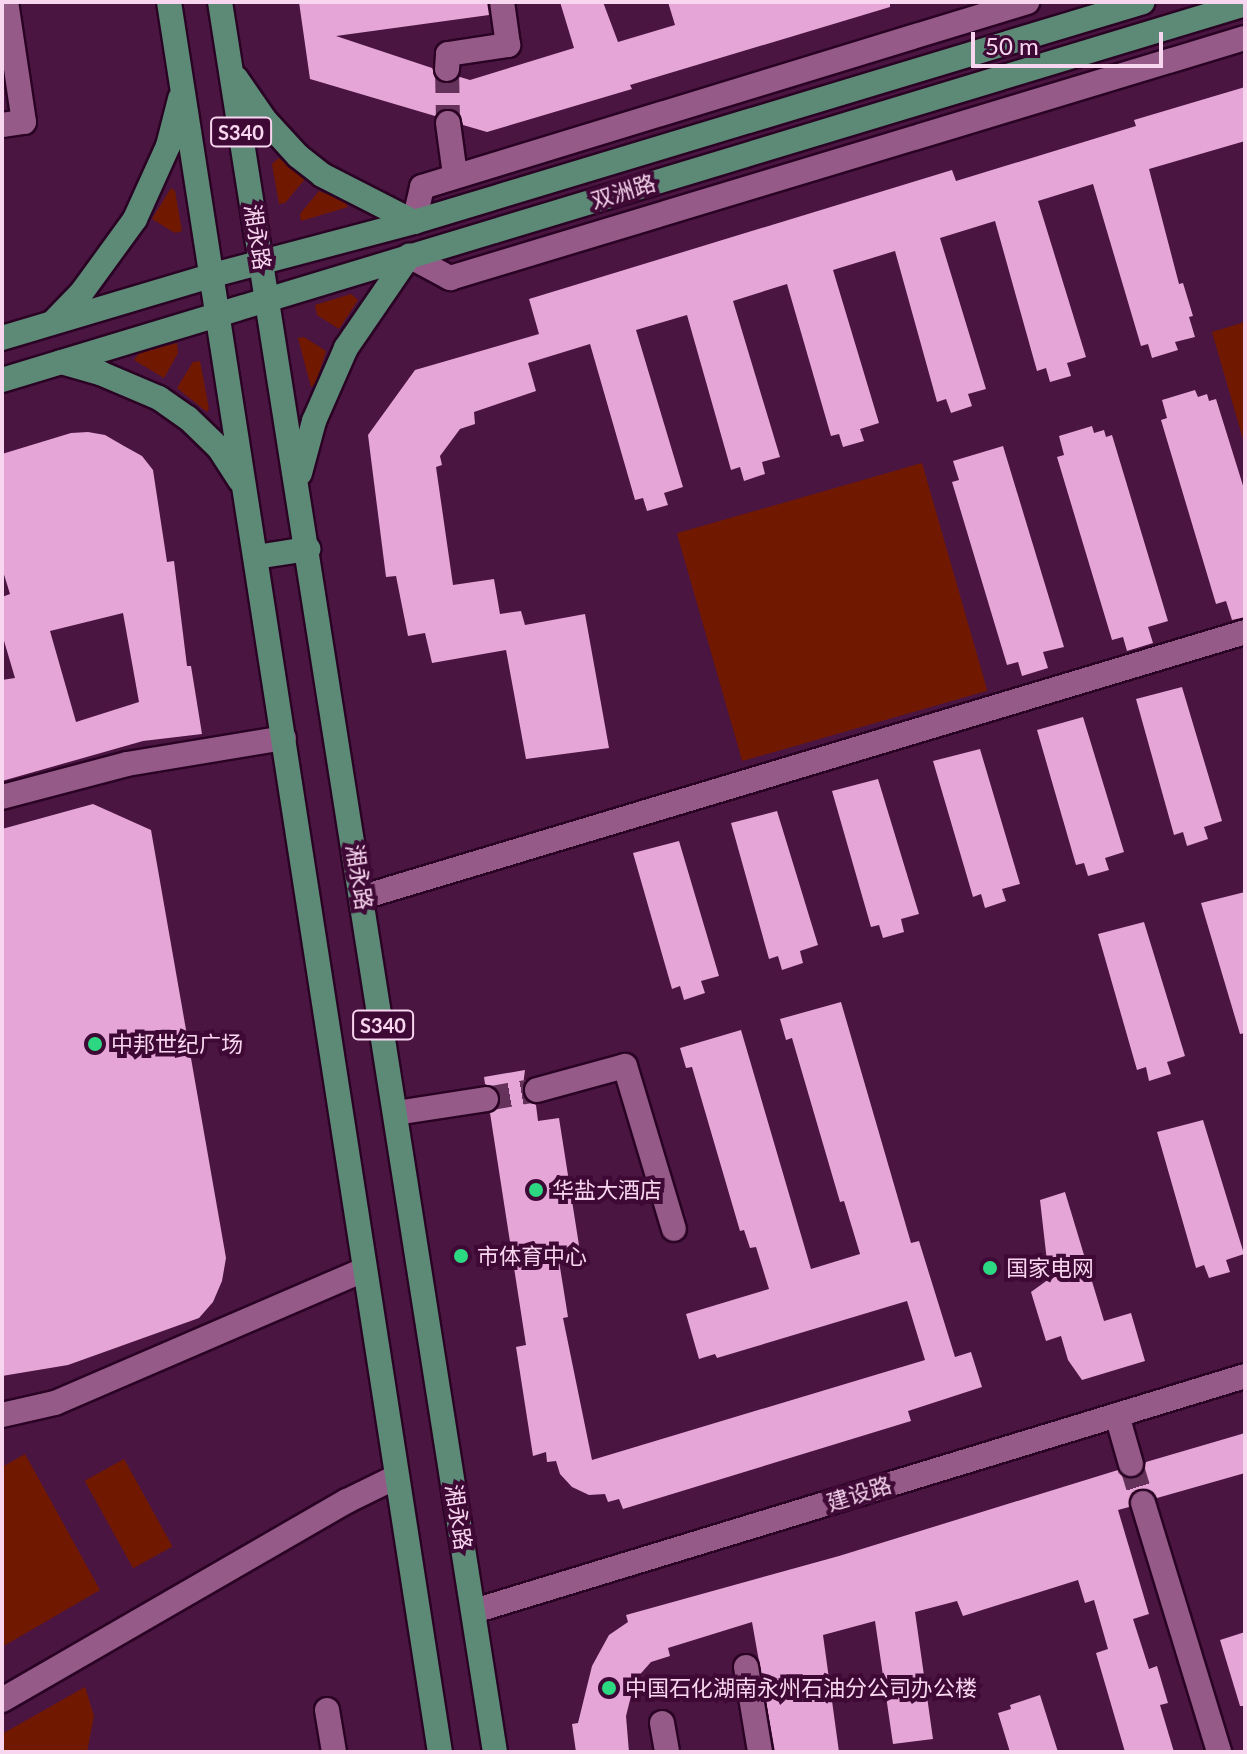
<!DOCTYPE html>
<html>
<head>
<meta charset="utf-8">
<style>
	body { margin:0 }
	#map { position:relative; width:1247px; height:1754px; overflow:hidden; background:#4a1541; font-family:Lato,"Noto Sans SC",sans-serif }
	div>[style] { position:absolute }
	.green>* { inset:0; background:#711900; transform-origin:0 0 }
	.building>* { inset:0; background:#e6a5d7 }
	.minor-tunnel>* { height:24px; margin-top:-12px; transform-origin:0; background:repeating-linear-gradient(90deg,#64325b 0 24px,transparent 0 36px) }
	.roads { filter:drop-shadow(2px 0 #2a0324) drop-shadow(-2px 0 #2a0324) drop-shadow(0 2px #2a0324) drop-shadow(0 -2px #2a0324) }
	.minor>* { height:24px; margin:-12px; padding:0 12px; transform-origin:12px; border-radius:12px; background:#955a88 }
	.major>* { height:24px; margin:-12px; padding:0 12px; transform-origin:12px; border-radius:12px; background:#5c8a77 }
	.dots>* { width:22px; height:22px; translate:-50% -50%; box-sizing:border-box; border:4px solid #3f0936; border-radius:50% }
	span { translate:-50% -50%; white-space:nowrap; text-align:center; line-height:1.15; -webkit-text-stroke:8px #3f0936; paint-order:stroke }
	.shield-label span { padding:2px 6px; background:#3f0936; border:2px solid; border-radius:6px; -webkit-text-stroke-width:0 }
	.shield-label { font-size:20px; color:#f8d6ef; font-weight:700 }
	.street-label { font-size:22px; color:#f8d6ef }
	.poi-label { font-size:22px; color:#f8d6ef }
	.left { translate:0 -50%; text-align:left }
	.frame { position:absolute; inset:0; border:4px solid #f8d6ef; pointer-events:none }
	.scale { position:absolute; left:971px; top:32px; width:192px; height:36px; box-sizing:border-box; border:4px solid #f8d6ef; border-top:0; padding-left:10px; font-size:24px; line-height:28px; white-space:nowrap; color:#f8d6ef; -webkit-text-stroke:6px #3f0936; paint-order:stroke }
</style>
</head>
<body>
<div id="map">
	<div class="green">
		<i style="clip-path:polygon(279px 158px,305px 179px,285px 203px,279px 204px,272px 164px)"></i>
		<i style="clip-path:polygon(171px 188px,175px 191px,182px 231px,175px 233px,152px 219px)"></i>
		<i style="clip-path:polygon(319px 191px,345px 201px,348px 207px,301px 221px,300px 214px)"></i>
		<i style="clip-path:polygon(351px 294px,358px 300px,339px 329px,317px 315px,315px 305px)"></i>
		<i style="clip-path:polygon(1245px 322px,1245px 438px,1243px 439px,1212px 332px)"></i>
		<i style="clip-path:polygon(304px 337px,326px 351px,316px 383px,311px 387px,298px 338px)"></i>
		<i style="clip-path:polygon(177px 343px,178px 353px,164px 378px,134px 360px,139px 353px)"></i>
		<i style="clip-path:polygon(200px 361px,209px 409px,207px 412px,177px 388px,193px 362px)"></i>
		<i style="left:922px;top:463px;width:237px;height:255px;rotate:74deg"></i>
		<i style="clip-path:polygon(25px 1454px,100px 1590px,2px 1647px,2px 1467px)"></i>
		<i style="left:124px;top:1459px;width:100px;height:45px;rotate:61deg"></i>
		<i style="clip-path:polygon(85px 1687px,94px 1716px,87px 1752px,2px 1752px,2px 1734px)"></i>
	</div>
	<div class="building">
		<i style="clip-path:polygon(299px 2px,487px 2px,489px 15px,336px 36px,432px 68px,438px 81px,447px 84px,460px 77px,470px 80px,574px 48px,560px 2px,603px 2px,618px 42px,675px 25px,668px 2px,890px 2px,890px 7px,630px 85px,632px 89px,487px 132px,463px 125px,460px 115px,453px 109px,445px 108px,435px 116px,310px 79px)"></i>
		<i style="clip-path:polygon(1245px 87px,1245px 141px,1149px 169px,1179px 284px,1183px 283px,1193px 316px,1189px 317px,1195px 337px,1175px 342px,1178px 350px,1152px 358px,1148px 344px,1141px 346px,1093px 184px,1038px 201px,1086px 357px,1067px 363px,1071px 376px,1050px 382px,1046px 368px,1037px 371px,995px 221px,940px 238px,986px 389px,968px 394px,972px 406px,951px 413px,946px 399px,937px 402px,895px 251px,833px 270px,879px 423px,860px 429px,864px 441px,843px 447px,839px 434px,831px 436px,787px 284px,733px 301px,780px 457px,762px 462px,765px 474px,744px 481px,740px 467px,731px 470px,687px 315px,636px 330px,683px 487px,664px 493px,668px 505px,647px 511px,643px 498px,635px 500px,590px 344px,528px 363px,536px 391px,474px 412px,475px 424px,460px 429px,440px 456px,442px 465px,436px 467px,453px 585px,494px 579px,500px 614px,521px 611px,525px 625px,585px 614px,609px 748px,526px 759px,506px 650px,432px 663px,425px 633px,408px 636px,396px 576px,386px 577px,368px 435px,415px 370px,539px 334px,529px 299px,952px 170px,956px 181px,1136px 126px,1134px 120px)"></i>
		<i style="clip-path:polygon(1195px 390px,1198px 397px,1207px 394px,1209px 401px,1216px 399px,1245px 492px,1245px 617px,1232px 620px,1226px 601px,1216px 604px,1161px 420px,1167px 418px,1162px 400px)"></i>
		<i style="clip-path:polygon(1092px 426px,1094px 433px,1104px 430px,1106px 437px,1112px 435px,1168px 621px,1148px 627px,1153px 643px,1127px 651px,1123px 637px,1112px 640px,1057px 457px,1064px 455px,1059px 436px)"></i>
		<i style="clip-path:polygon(evenodd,88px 432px,105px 435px,124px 446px,142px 456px,153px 470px,167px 562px,174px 561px,187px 666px,191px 666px,202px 734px,143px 741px,2px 781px,2px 680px,15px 678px,2px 634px,2px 597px,10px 594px,2px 568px,2px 454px,71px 433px,88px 432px,123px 613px,139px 702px,76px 722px,50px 631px,123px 613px)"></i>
		<i style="clip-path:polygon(1003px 446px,1064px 647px,1043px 652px,1048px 668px,1022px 676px,1018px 662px,1007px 665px,952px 482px,959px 480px,953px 461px)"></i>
		<i style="clip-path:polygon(1182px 687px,1222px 821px,1204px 827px,1208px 839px,1187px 846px,1183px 832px,1174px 835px,1136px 699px)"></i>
		<i style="clip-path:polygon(1083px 717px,1124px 852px,1105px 858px,1109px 870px,1088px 876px,1084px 863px,1076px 865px,1037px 730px)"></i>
		<i style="clip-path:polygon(980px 749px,1020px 884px,1002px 889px,1006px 901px,985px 908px,981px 894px,973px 897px,933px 761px)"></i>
		<i style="clip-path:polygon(878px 779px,919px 914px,901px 919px,904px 932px,883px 938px,879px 925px,871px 927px,832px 791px)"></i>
		<i style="clip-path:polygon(93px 804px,151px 830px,226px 1258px,222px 1281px,213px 1302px,199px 1318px,68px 1365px,2px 1376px,2px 829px)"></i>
		<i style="clip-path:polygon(777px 811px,818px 945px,800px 951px,803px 963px,782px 970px,778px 956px,769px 959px,731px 823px)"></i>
		<i style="clip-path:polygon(679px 841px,719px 976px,701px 981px,705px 993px,684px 1000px,680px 986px,672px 989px,633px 853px)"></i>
		<i style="clip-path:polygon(1245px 892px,1245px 1033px,1240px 1034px,1201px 903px)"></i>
		<i style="clip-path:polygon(1144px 922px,1185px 1056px,1167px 1062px,1171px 1074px,1149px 1081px,1146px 1067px,1137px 1070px,1098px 934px)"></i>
		<i style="clip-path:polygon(841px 1002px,911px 1243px,919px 1241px,955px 1357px,971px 1352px,982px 1387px,908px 1411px,911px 1421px,623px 1509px,619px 1499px,608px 1502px,605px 1494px,589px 1495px,572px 1487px,560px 1474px,556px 1461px,547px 1462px,546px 1452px,533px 1456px,516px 1347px,526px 1345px,490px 1113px,500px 1105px,501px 1097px,497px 1089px,485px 1084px,484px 1077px,525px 1070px,522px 1093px,527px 1101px,536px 1105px,538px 1121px,559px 1118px,581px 1258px,559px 1261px,568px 1317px,563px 1318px,592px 1460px,925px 1360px,907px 1301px,717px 1358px,715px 1354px,699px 1359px,686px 1314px,769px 1289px,756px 1247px,750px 1248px,744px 1230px,740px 1231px,692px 1067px,686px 1068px,680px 1048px,741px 1030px,811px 1269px,860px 1254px,844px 1201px,840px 1202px,792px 1038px,786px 1040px,780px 1019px)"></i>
		<i style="clip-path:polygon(1203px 1120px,1244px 1254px,1226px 1260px,1230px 1272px,1209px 1278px,1204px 1265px,1196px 1268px,1157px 1132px)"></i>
		<i style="clip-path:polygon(1065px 1192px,1104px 1321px,1131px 1313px,1145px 1361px,1082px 1380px,1068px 1360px,1061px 1336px,1046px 1341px,1031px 1292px,1049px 1279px,1040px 1200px)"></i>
		<i style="clip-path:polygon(1245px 1433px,1245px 1473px,1157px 1498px,1153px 1492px,1139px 1489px,1132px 1493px,1129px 1507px,1118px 1510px,1149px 1614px,1133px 1619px,1149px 1669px,1157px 1666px,1168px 1703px,1160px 1705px,1174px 1752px,1125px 1752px,1096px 1653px,1108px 1649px,1094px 1600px,1085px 1603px,1078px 1580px,963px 1616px,957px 1601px,915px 1612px,933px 1739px,893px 1744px,875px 1621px,823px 1635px,839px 1752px,775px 1752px,752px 1622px,668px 1648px,670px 1656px,651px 1662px,635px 1680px,626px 1716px,629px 1752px,576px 1752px,572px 1724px,578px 1723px,592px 1666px,609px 1635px,628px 1622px,626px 1615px,839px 1556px,1118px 1470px,1127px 1478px,1136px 1478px,1142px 1474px,1146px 1462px)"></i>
		<i style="clip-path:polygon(1245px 1632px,1245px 1706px,1240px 1706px,1220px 1640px)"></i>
		<i style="clip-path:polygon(1040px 1695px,1058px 1752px,1010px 1752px,998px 1713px,1011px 1709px,1010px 1705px)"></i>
	</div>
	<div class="minor-tunnel">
		<i style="left:447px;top:69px;width:54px;rotate:88.9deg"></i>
		<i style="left:486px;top:1099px;width:52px;rotate:-10deg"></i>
		<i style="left:1131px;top:1464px;width:41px;rotate:72.9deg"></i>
	</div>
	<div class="roads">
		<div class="minor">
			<i style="left:447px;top:69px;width:15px;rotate:-86deg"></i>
			<i style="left:448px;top:54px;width:61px;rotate:-8.5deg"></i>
			<i style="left:508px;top:45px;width:43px;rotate:-97.9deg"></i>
			<i style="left:448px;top:123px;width:52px;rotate:82.3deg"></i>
			<i style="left:2px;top:125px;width:22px;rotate:-8deg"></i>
			<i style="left:24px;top:122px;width:121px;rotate:-98.5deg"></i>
			<i style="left:414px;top:222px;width:36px;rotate:-77deg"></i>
			<i style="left:422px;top:187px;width:633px;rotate:-17deg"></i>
			<i style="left:409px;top:256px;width:47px;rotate:28.2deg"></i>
			<i style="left:450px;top:278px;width:830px;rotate:-16.8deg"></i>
			<i style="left:2px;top:797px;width:129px;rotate:-14.8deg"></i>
			<i style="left:127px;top:764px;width:159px;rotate:-9.4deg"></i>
			<i style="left:363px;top:897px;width:921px;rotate:-16.72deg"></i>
			<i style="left:537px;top:1090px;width:91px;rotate:-15.3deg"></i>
			<i style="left:625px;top:1066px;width:170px;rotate:73.3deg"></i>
			<i style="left:396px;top:1113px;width:91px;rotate:-8.8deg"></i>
			<i style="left:2px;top:1415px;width:54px;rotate:-12.8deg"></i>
			<i style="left:55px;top:1403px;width:336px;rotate:-23.3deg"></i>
			<i style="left:1117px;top:1415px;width:51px;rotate:74.1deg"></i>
			<i style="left:1143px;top:1503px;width:260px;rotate:73deg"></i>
			<i style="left:474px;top:1611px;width:806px;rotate:-16.95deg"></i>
			<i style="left:746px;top:1667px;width:86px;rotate:80.6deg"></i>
			<i style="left:2px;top:1700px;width:398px;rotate:-30deg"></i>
			<i style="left:347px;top:1501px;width:55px;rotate:-26.1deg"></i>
			<i style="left:327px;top:1710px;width:43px;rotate:80.5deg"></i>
			<i style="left:662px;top:1723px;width:29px;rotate:80deg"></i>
		</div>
		<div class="major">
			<i style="left:169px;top:2px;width:1771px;rotate:81.2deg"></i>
			<i style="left:220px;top:2px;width:1771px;rotate:81.07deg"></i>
			<i style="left:236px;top:78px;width:51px;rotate:55.4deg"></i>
			<i style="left:265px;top:120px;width:49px;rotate:47.5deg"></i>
			<i style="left:298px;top:156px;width:31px;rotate:38deg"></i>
			<i style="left:322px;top:175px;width:103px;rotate:27.1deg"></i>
			<i style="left:54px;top:321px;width:40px;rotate:-46deg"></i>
			<i style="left:82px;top:292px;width:90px;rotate:-54deg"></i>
			<i style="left:135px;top:219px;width:80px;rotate:-65.7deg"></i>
			<i style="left:168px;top:146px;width:49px;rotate:-75.7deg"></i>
			<i style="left:2px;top:338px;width:220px;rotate:-16.6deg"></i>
			<i style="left:213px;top:275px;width:208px;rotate:-14.8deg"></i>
			<i style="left:414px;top:222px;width:761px;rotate:-16.79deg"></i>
			<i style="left:61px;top:362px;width:41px;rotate:15.8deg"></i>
			<i style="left:100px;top:373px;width:64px;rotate:23deg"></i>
			<i style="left:159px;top:398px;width:35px;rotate:35deg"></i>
			<i style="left:188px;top:418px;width:43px;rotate:44.1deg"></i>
			<i style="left:219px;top:448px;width:38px;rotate:57deg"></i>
			<i style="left:2px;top:380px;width:1299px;rotate:-16.83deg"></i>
			<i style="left:300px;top:473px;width:54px;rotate:-74.9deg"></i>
			<i style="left:314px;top:421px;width:80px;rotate:-66.3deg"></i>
			<i style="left:346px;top:348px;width:112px;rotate:-55.6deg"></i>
			<i style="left:256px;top:557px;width:53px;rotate:-8.7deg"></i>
		</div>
	</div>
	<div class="dots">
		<i style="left:95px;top:1044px;background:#2dd883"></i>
		<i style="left:536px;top:1190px;background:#2dd883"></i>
		<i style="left:461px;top:1256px;background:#2dd883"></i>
		<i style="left:990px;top:1268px;background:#2dd883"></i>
		<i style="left:609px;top:1688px;background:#2dd883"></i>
	</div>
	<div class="shield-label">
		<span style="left:241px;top:132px">S340</span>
		<span style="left:383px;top:1025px">S340</span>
	</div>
	<div class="street-label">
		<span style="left:623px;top:191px;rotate:-17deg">双洲路</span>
		<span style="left:258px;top:237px;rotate:81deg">湘永路</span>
		<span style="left:360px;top:877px;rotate:81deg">湘永路</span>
		<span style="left:859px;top:1493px;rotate:-17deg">建设路</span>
		<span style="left:459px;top:1517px;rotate:81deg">湘永路</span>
	</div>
	<div class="poi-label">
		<span class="left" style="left:111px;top:1044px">中邦世纪广场</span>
		<span class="left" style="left:552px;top:1190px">华盐大酒店</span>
		<span class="left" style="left:477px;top:1256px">市体育中心</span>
		<span class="left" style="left:1006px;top:1268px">国家电网</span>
		<span class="left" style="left:625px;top:1688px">中国石化湖南永州石油分公司办公楼</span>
	</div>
	<div class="frame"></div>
	<div class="scale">50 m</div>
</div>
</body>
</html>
